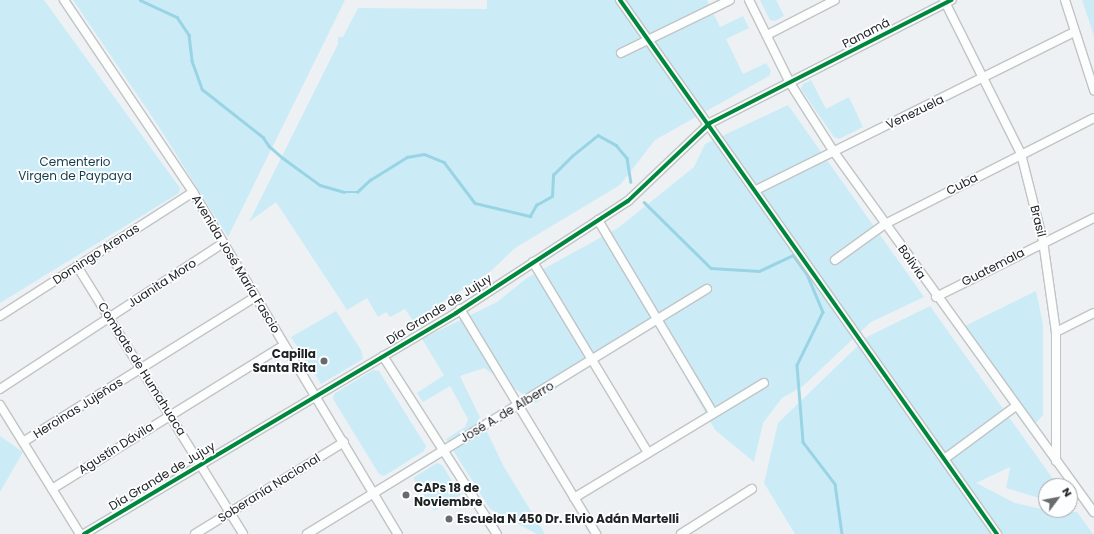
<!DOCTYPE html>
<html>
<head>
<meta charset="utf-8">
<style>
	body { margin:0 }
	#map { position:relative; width:1094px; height:534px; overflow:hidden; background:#edf1f3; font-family:Poppins,sans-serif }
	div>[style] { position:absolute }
	.green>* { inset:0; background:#cbecf6 }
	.stream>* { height:2.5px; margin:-1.25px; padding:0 1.25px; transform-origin:1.25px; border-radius:1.25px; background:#99d4e5 }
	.roads { filter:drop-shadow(1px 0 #c1c4c5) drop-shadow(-1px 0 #c1c4c5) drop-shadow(0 1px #c1c4c5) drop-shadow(0 -1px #c1c4c5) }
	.street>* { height:8px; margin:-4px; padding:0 4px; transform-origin:4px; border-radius:4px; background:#fcfdfd }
	.cycleway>* { height:4px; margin:-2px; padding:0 2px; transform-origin:2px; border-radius:2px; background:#00873e }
	.dots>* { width:11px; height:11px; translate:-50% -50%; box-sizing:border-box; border:2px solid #fdfeff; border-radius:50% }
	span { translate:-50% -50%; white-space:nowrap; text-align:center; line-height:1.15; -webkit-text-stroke:3.5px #fdfeff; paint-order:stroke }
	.street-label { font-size:12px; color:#202324 }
	.park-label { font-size:12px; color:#163d47 }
	.poi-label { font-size:12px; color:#202324; font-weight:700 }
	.right { translate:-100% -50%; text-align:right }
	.left { translate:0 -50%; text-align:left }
	.north { position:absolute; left:1038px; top:478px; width:40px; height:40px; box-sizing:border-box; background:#fdfeff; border:1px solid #a5a6a7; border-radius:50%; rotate:58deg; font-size:11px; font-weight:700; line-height:16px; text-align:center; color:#202324 }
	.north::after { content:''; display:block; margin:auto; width:14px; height:18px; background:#686b6c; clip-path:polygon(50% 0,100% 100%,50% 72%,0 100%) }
</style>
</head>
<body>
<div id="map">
	<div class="green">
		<i style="clip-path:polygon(0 0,44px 0,180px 188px,179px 193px,0 303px)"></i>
		<i style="clip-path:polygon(73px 0,345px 0,228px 237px,159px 127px)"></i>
		<i style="clip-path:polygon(487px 0,707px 0,720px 27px,743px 16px,749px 28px,726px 39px,743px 74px,766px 63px,771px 71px,769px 76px,655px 140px,620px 185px,515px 248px,490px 272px,413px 321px,405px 309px,390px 317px,386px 312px,378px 317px,367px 298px,347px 310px,276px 202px,249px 222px,338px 44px,338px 37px,343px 37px,358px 8px,487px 9px)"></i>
		<i style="clip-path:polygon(760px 0,776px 0,784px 16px,775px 21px,770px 20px)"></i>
		<i style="clip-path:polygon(1082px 0,1094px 0,1094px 36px)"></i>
		<i style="clip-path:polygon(811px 80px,826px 109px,849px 97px,863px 127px,839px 139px,834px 137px,801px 89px,803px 84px)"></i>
		<i style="clip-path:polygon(788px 105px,924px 297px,871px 322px,803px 386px,782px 398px,763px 423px,754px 462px,715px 430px,653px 319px,536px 403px,484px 368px,460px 376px,504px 467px,545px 534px,537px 534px,490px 509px,446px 439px,465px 427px,468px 419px,450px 386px,423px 402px,417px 393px,444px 375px,422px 339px,497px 302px,527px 278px,618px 228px,694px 167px,705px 144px)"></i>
		<i style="clip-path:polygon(1036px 291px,1043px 324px,1043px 415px,1037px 422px,1032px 421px,965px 326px)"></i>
		<i style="clip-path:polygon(930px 306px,1058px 486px,1046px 486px,1046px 500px,1006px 488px,1010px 467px,976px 483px,1015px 503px,1046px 510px,1077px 512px,1093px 534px,795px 534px,764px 483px,778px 423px,867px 337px)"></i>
		<i style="clip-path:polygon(336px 311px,361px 350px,363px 359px,321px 384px,291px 337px)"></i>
		<i style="clip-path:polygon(373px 370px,379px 371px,426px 446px,424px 451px,384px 476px,379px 474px,333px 399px,334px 394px)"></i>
		<i style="clip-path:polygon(0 436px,23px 452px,0 492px)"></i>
		<i style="clip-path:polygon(437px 463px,442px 465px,461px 495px,434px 511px,413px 478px)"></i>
	</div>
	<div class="stream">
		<i style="left:140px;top:0;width:41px;rotate:24.7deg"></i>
		<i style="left:177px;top:17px;width:22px;rotate:56deg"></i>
		<i style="left:189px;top:35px;width:26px;rotate:83deg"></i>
		<i style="left:192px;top:61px;width:30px;rotate:70deg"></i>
		<i style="left:202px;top:89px;width:78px;rotate:38.2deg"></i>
		<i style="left:263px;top:137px;width:11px;rotate:56deg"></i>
		<i style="left:269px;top:146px;width:18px;rotate:41deg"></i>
		<i style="left:283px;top:158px;width:46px;rotate:36.1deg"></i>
		<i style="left:320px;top:185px;width:25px;rotate:16deg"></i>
		<i style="left:344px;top:192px;width:13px"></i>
		<i style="left:357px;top:192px;width:18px;rotate:-43deg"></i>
		<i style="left:370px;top:180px;width:44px;rotate:-31.9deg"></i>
		<i style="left:407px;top:157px;width:17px;rotate:-10deg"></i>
		<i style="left:424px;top:154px;width:22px;rotate:22deg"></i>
		<i style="left:444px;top:162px;width:51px;rotate:52.9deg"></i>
		<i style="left:475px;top:203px;width:57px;rotate:13.3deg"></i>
		<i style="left:530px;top:216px;width:13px;rotate:-61deg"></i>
		<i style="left:536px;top:205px;width:18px;rotate:-29deg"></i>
		<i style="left:552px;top:196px;width:21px;rotate:-87deg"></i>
		<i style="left:553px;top:175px;width:27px;rotate:-45deg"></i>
		<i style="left:572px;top:156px;width:33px;rotate:-39deg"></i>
		<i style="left:598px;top:135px;width:21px;rotate:29deg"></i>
		<i style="left:616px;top:145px;width:17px;rotate:50deg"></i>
		<i style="left:627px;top:158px;width:24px;rotate:81deg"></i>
		<i style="left:644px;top:202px;width:94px;rotate:44.6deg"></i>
		<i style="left:711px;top:268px;width:48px;rotate:3.6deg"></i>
		<i style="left:759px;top:271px;width:38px;rotate:-25deg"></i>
		<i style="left:793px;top:255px;width:24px;rotate:54deg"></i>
		<i style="left:807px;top:274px;width:41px;rotate:67.2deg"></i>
		<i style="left:823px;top:312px;width:59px;rotate:116.1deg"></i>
		<i style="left:797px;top:365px;width:77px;rotate:85.5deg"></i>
		<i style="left:803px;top:442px;width:53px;rotate:52.7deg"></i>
		<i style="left:835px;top:484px;width:50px;rotate:82deg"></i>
	</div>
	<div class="roads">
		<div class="street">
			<i style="left:64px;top:0;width:231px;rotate:56.1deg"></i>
			<i style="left:193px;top:192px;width:399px;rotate:59.1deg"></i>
			<i style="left:620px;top:0;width:654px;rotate:54.78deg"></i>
			<i style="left:749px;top:0;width:93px;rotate:63.7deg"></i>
			<i style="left:790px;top:83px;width:82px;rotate:57.5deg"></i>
			<i style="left:834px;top:152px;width:444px;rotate:54.2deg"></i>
			<i style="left:944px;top:0;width:172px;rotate:63.4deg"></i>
			<i style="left:1021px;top:154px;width:90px;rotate:75.8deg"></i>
			<i style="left:1043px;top:241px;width:92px;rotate:81.9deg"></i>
			<i style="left:1056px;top:332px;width:129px;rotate:90deg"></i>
			<i style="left:1065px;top:0;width:95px;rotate:72.1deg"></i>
			<i style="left:767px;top:35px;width:76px;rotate:-27.2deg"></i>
			<i style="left:621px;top:53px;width:121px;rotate:-25.9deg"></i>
			<i style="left:756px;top:190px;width:355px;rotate:-26.4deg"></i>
			<i style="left:598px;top:220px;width:225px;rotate:59.2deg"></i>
			<i style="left:835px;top:260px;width:62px;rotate:-35.8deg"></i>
			<i style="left:885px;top:224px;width:234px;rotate:-26.9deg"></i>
			<i style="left:533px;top:262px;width:223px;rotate:58.9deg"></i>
			<i style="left:77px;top:266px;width:315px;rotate:58.2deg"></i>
			<i style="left:936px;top:297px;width:177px;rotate:-26.6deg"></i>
			<i style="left:460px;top:309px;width:263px;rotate:58.8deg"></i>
			<i style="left:0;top:316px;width:229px;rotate:-32.7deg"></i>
			<i style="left:1056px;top:332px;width:42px;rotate:-26.6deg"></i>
			<i style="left:383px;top:356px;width:211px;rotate:57.4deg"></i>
			<i style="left:0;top:389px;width:267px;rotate:-33.2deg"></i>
			<i style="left:0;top:405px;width:152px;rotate:58.2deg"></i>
			<i style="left:23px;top:442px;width:274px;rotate:-32deg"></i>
			<i style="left:947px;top:457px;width:86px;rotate:-36.5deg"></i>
			<i style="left:52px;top:489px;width:273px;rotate:-31.8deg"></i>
			<i style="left:574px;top:498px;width:222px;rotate:-31.2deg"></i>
			<i style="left:84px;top:534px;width:433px;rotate:-30.7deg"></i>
			<i style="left:456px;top:313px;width:205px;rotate:-33.1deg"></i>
			<i style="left:628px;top:201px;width:113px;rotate:-43.6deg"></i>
			<i style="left:710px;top:123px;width:271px;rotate:-27deg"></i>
			<i style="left:195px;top:534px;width:175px;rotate:-31.7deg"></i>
			<i style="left:307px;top:534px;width:469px;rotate:-31.5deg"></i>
			<i style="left:681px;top:534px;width:84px;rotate:-32.4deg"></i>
		</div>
	</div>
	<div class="cycleway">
		<i style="left:620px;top:0;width:654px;rotate:54.78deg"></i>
		<i style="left:84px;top:534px;width:433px;rotate:-30.7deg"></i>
		<i style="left:456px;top:313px;width:205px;rotate:-33.1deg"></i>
		<i style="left:628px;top:201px;width:113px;rotate:-43.6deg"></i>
		<i style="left:710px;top:123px;width:271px;rotate:-27deg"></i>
	</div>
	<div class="dots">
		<i style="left:324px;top:361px;background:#686b6c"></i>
		<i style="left:406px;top:495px;background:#686b6c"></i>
		<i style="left:449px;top:519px;background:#686b6c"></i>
	</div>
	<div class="street-label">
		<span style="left:866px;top:33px;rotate:-27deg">Panamá</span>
		<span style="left:915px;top:112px;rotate:-26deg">Venezuela</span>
		<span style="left:962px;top:184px;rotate:-27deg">Cuba</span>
		<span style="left:1038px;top:221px;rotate:76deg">Brasil</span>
		<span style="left:96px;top:254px;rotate:-33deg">Domingo Arenas</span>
		<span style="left:912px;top:262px;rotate:55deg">Bolivia</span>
		<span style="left:236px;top:264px;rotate:59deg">Avenida José María Fascio</span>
		<span style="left:993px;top:267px;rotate:-27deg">Guatemala</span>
		<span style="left:162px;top:283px;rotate:-33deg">Juanita Moro</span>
		<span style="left:439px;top:309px;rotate:-32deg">Día Grande de Jujuy</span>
		<span style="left:142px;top:369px;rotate:58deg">Combate de Humahuaca</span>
		<span style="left:78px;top:408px;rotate:-32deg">Heroinas Jujeñas</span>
		<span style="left:507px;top:412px;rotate:-31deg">José A. de Alberro</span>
		<span style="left:116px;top:448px;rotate:-32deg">Agustín Dávila</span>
		<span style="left:162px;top:476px;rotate:-31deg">Día Grande de Jujuy</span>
		<span style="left:269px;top:488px;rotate:-32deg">Soberanía Nacional</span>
	</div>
	<div class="park-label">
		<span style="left:75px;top:169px">Cementerio<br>Virgen de Paypaya</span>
	</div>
	<div class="poi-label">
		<span class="right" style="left:316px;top:361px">Capilla<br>Santa Rita</span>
		<span class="left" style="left:414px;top:495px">CAPs 18 de<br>Noviembre</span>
		<span class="left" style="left:457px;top:519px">Escuela N 450 Dr. Elvio Adán Martelli</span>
	</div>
	<div class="north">N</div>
</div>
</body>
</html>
